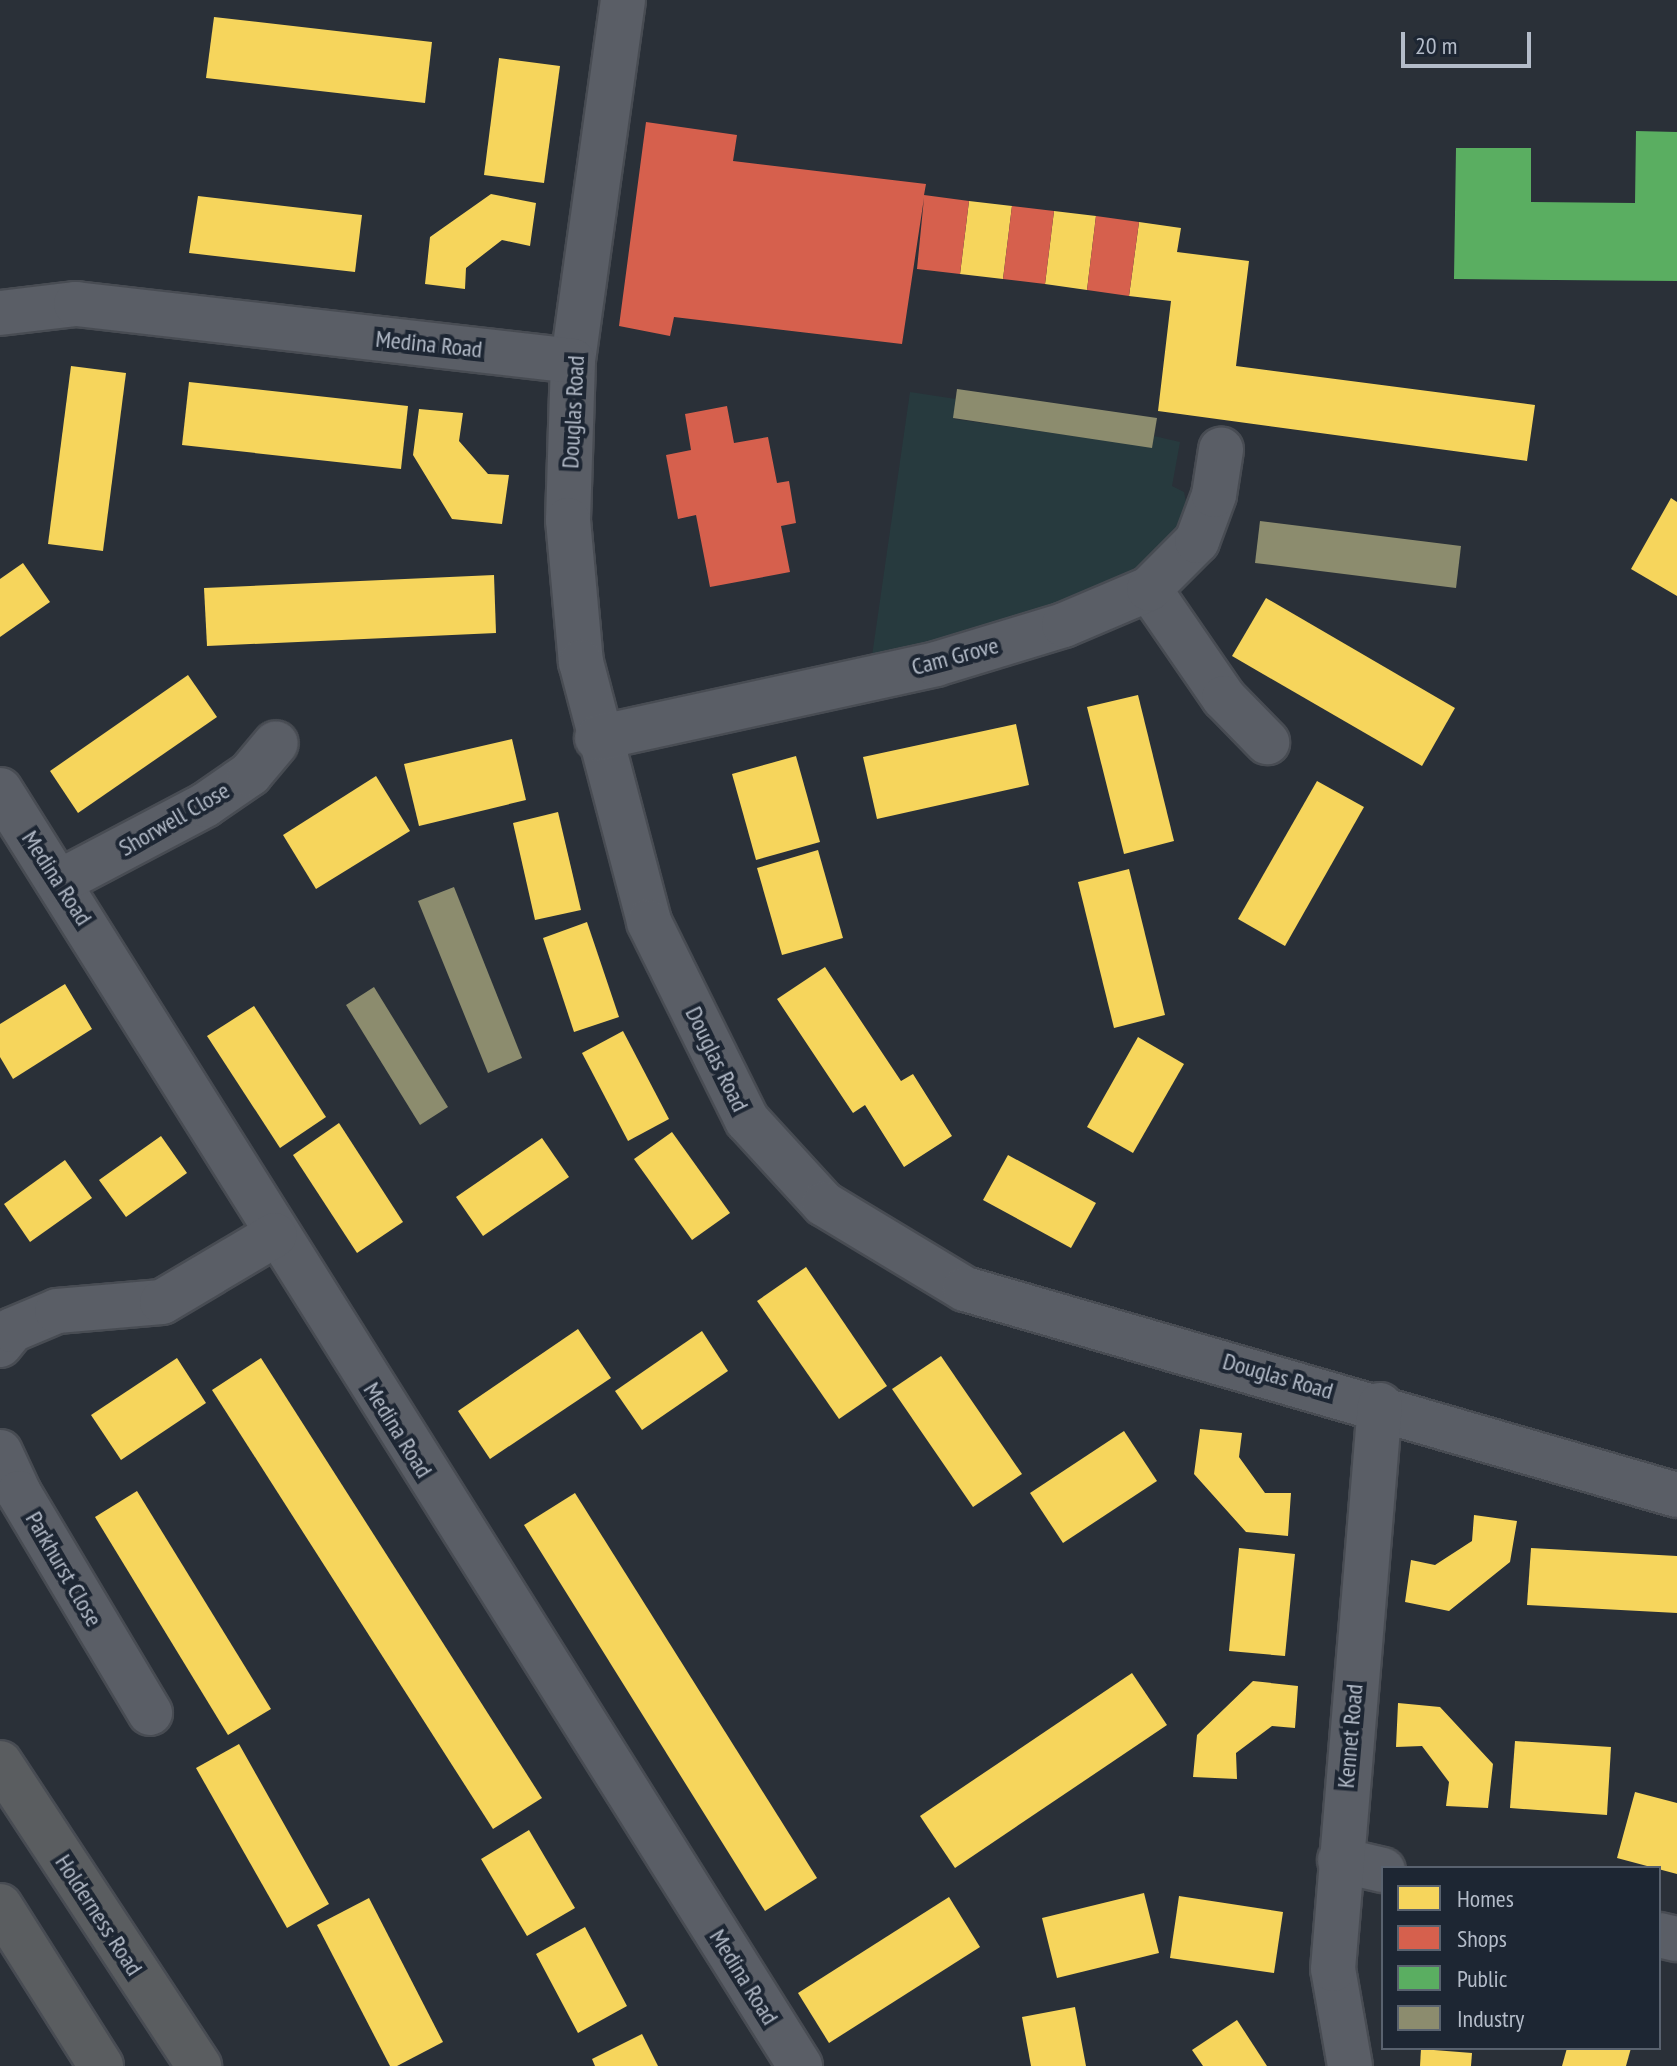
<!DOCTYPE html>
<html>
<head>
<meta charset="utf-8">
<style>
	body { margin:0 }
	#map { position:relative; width:1677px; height:2066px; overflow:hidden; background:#2a3038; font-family:"PT Sans Narrow",sans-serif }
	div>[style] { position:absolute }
	.green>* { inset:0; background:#273a3e }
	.homes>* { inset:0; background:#f6d55c }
	.shops>* { inset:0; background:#d6604d }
	.public>* { inset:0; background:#5aae61 }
	.industry>* { inset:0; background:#8c8c6e }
	.roads { filter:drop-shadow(2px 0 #484c53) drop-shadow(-2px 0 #484c53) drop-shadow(0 2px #484c53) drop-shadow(0 -2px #484c53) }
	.minor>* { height:44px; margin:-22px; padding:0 22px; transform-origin:22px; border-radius:22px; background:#5a5e66 }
	.highway>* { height:44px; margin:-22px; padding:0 22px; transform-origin:22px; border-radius:22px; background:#5a5d60 }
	span { translate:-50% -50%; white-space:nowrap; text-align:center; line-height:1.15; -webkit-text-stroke:8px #1d2633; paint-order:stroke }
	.street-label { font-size:24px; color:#b4bcc9 }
	.legend { position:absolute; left:1381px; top:1866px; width:280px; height:184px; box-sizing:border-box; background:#1d2633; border:2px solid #59626f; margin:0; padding:10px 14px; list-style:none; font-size:24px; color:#b4bcc9 }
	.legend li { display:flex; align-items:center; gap:16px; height:40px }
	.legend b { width:40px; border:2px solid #59626f }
	.scale { position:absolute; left:1401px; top:32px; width:130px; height:36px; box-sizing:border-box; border:4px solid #b4bcc9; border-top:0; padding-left:10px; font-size:24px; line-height:28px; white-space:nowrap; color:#b4bcc9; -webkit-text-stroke:6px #1d2633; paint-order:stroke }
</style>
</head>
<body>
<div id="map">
	<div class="green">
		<i style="clip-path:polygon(910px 392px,956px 399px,954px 419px,1152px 447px,1154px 436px,1180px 442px,1172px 486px,1184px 492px,1190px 520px,1131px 584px,871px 663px)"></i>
	</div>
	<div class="homes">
		<i style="clip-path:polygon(214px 17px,432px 42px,425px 103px,206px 78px)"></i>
		<i style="clip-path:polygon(499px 58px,560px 66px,544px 183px,484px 175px)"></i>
		<i style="clip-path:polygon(491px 194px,536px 203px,530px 246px,502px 240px,466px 268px,465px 289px,425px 284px,430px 237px)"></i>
		<i style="clip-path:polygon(198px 196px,362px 215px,355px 272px,189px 253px)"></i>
		<i style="clip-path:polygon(969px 201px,1012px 206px,1003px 279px,960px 274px)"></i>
		<i style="clip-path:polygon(1054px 211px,1096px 216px,1087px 290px,1045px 284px)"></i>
		<i style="clip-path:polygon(1139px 222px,1181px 228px,1177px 252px,1249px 261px,1236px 366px,1535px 405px,1527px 461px,1158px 411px,1171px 301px,1129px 296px)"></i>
		<i style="clip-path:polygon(71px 366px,126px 373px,103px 551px,48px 544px)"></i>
		<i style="clip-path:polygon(189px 382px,408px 406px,401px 469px,182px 445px)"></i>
		<i style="clip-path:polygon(419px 409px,463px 413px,459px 441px,488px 474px,509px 475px,502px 524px,452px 519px,413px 455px)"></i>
		<i style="clip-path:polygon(1671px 498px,1677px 502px,1677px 596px,1631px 569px)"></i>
		<i style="clip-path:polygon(23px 563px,50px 602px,0 637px,0 579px)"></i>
		<i style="clip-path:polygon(494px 575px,496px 633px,207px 646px,204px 588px)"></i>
		<i style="clip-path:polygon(1266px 598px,1455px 708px,1422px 766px,1232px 656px)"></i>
		<i style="clip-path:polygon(188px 675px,217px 717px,78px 813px,50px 771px)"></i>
		<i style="clip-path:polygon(1138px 695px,1174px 841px,1124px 854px,1087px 707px)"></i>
		<i style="clip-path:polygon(1016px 724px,1029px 785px,877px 819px,863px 757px)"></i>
		<i style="clip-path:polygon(512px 739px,526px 800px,419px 826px,404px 764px)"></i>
		<i style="clip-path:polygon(796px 756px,820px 842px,756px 860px,732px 774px)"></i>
		<i style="clip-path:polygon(376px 776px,410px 831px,316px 889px,283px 835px)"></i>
		<i style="clip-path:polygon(1317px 781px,1364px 807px,1285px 946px,1238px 919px)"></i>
		<i style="clip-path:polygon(558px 812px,581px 910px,535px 920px,513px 823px)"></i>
		<i style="clip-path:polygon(818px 850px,843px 938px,782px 955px,757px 868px)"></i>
		<i style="clip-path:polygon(1129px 869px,1165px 1015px,1114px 1028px,1078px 882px)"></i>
		<i style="clip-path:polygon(587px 922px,619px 1017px,574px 1032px,543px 938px)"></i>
		<i style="clip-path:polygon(825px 967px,901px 1081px,913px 1074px,952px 1136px,904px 1167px,865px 1105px,853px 1113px,777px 999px)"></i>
		<i style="clip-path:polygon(65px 984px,92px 1029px,13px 1079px,0 1057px,0 1024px)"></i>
		<i style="clip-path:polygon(254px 1006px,326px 1117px,280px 1148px,207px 1036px)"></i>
		<i style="clip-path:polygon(623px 1031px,669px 1119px,628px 1141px,582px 1053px)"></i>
		<i style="clip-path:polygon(1138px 1037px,1184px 1064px,1133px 1153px,1087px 1127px)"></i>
		<i style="clip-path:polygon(339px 1123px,403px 1222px,357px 1253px,293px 1155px)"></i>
		<i style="clip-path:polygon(672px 1132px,730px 1213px,692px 1240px,634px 1159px)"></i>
		<i style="clip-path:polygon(161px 1136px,187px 1173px,126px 1217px,99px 1180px)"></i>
		<i style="clip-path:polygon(542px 1138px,569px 1177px,483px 1236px,456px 1197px)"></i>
		<i style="clip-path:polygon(1008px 1155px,1096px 1203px,1071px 1248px,983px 1200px)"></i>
		<i style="clip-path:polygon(65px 1160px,92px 1198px,30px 1242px,4px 1204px)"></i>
		<i style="clip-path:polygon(806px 1267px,887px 1386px,839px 1419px,757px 1301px)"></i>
		<i style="clip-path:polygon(578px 1329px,611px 1378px,490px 1459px,458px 1411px)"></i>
		<i style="clip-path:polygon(702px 1331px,728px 1371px,642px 1430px,615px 1391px)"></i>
		<i style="clip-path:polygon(941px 1356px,1022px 1474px,973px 1507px,892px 1389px)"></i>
		<i style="clip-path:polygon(177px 1358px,206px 1403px,121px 1460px,91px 1415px)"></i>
		<i style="clip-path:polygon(261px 1358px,542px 1798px,493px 1829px,212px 1390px)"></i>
		<i style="clip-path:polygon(1200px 1429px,1242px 1433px,1239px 1457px,1265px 1493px,1291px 1493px,1288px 1536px,1246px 1532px,1194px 1474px)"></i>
		<i style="clip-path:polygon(1124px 1431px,1157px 1481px,1063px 1543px,1030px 1493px)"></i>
		<i style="clip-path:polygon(137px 1491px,271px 1709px,228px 1735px,95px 1517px)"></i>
		<i style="clip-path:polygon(575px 1493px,817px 1878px,765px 1911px,524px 1525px)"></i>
		<i style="clip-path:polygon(1474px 1515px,1517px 1521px,1510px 1562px,1449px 1611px,1405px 1602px,1411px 1560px,1435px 1565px,1472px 1541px)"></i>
		<i style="clip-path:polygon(1239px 1548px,1295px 1554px,1285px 1656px,1229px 1651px)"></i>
		<i style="clip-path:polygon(1531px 1548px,1677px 1556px,1677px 1613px,1527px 1605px)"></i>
		<i style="clip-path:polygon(1132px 1673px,1167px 1725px,955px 1868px,920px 1816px)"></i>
		<i style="clip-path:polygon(1253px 1681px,1298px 1686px,1295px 1728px,1272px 1726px,1236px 1753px,1237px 1779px,1193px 1777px,1197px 1735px)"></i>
		<i style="clip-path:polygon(1398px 1703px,1440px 1707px,1493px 1764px,1488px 1808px,1446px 1806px,1449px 1782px,1422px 1746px,1396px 1747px)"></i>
		<i style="clip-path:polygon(1515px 1741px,1611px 1747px,1607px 1815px,1510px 1808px)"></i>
		<i style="clip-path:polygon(239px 1744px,329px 1904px,287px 1928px,196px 1768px)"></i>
		<i style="clip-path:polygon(1635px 1792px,1677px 1803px,1677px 1874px,1617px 1858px)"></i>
		<i style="clip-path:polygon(529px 1830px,575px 1908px,527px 1936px,481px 1859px)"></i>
		<i style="clip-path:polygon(1144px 1893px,1159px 1953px,1057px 1978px,1042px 1918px)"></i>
		<i style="clip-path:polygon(1179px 1896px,1283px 1912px,1274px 1973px,1170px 1958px)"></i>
		<i style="clip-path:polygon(949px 1897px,980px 1947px,829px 2043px,798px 1993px)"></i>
		<i style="clip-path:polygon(369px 1898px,443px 2042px,397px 2066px,390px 2066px,317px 1925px)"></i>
		<i style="clip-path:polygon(585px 1927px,627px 2006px,578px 2033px,536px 1954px)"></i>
		<i style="clip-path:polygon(1075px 2007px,1086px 2066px,1031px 2066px,1022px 2017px)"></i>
		<i style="clip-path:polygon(1237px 2020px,1267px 2066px,1203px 2066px,1192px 2050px)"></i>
		<i style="clip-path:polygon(642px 2034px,658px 2066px,595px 2066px,592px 2059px)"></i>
		<i style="clip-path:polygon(1567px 2048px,1631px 2048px,1626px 2066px,1562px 2066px)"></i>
		<i style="clip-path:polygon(1421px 2049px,1472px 2053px,1471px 2066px,1420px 2066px)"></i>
	</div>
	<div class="shops">
		<i style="clip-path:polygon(646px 122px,737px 135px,733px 161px,926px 184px,924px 195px,969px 201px,960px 274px,917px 269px,924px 198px,902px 344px,674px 317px,670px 336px,619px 326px)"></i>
		<i style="clip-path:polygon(1012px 206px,1054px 211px,1045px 284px,1003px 279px)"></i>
		<i style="clip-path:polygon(1096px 216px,1139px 222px,1129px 296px,1087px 290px)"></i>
		<i style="clip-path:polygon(727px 406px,734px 443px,768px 437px,777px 483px,789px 481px,796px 523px,781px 526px,790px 572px,710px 587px,696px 515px,678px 519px,666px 455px,691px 450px,685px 414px)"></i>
	</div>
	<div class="public">
		<i style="clip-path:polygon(1636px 131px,1677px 132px,1677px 281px,1454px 279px,1456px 148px,1531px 148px,1531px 202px,1635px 203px)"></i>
	</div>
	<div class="industry">
		<i style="clip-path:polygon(957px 389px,1157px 418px,1152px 448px,953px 418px)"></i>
		<i style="clip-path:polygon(1260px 521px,1461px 546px,1456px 588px,1255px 563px)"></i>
		<i style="clip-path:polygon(454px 887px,522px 1058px,488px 1073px,418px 901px)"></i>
		<i style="clip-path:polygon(374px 987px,448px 1107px,420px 1125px,346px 1005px)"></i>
	</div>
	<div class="roads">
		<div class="minor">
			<i style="left:623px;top:0;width:364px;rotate:97.9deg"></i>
			<i style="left:573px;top:361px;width:159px;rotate:91.8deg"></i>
			<i style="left:568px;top:520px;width:143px;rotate:84.8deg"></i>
			<i style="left:581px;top:662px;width:269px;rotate:75.3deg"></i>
			<i style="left:649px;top:922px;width:221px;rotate:63.7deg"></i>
			<i style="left:747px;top:1120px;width:114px;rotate:47.5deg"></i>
			<i style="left:824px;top:1204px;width:165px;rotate:31.1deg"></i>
			<i style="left:965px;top:1289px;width:741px;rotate:16.14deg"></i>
			<i style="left:0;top:313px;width:77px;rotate:-6.8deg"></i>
			<i style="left:76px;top:304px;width:500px;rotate:6.54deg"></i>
			<i style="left:1149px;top:589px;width:132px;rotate:55.5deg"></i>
			<i style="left:1224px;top:698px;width:62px;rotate:45.7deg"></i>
			<i style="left:597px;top:738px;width:347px;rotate:-12.3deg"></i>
			<i style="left:936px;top:664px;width:134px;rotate:-16.9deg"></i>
			<i style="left:1064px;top:625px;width:92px;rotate:-23deg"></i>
			<i style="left:1149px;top:589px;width:68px;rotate:-45deg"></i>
			<i style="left:1197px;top:541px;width:49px;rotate:-69.7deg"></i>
			<i style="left:1214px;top:495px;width:46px;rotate:-81.2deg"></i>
			<i style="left:0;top:790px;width:1506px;rotate:57.91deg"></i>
			<i style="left:61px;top:881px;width:163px;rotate:-27.8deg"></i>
			<i style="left:205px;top:805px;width:55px;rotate:-34.6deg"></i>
			<i style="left:250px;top:774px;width:40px;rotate:-50deg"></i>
			<i style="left:0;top:1345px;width:19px;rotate:-51deg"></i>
			<i style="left:12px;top:1330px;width:49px;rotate:-22.9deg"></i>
			<i style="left:57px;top:1311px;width:105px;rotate:-4.9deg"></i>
			<i style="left:162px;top:1302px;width:131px;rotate:-30.7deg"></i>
			<i style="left:0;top:1452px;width:45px;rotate:65.1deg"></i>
			<i style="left:19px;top:1493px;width:256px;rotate:59.2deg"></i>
			<i style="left:1340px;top:1860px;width:44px;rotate:13.1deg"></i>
			<i style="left:1659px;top:1935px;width:18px;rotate:13deg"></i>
			<i style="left:1350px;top:2066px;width:98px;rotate:-99.9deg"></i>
			<i style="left:1333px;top:1969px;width:566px;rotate:-85.24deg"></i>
		</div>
		<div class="highway">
			<i style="left:0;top:1763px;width:363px;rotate:56.7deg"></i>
			<i style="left:0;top:1906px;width:189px;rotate:57.7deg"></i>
		</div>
	</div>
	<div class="street-label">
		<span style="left:429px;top:344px;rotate:6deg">Medina Road</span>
		<span style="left:573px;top:412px;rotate:-87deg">Douglas Road</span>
		<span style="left:955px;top:656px;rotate:-15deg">Cam Grove</span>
		<span style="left:174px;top:819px;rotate:-30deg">Shorwell Close</span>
		<span style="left:57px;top:878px;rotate:57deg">Medina Road</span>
		<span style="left:717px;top:1059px;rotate:64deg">Douglas Road</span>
		<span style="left:1278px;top:1376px;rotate:16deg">Douglas Road</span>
		<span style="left:398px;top:1430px;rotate:58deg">Medina Road</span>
		<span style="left:64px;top:1569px;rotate:60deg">Parkhurst Close</span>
		<span style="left:1350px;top:1736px;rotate:-85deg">Kennet Road</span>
		<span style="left:99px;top:1915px;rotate:57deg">Holderness Road</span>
		<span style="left:744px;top:1977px;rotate:58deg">Medina Road</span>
	</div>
	<ul class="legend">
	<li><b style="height:22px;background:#f6d55c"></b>Homes</li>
	<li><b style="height:22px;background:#d6604d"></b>Shops</li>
	<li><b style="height:22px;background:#5aae61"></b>Public</li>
	<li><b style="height:22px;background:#8c8c6e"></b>Industry</li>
	</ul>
	<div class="scale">20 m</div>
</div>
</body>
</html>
